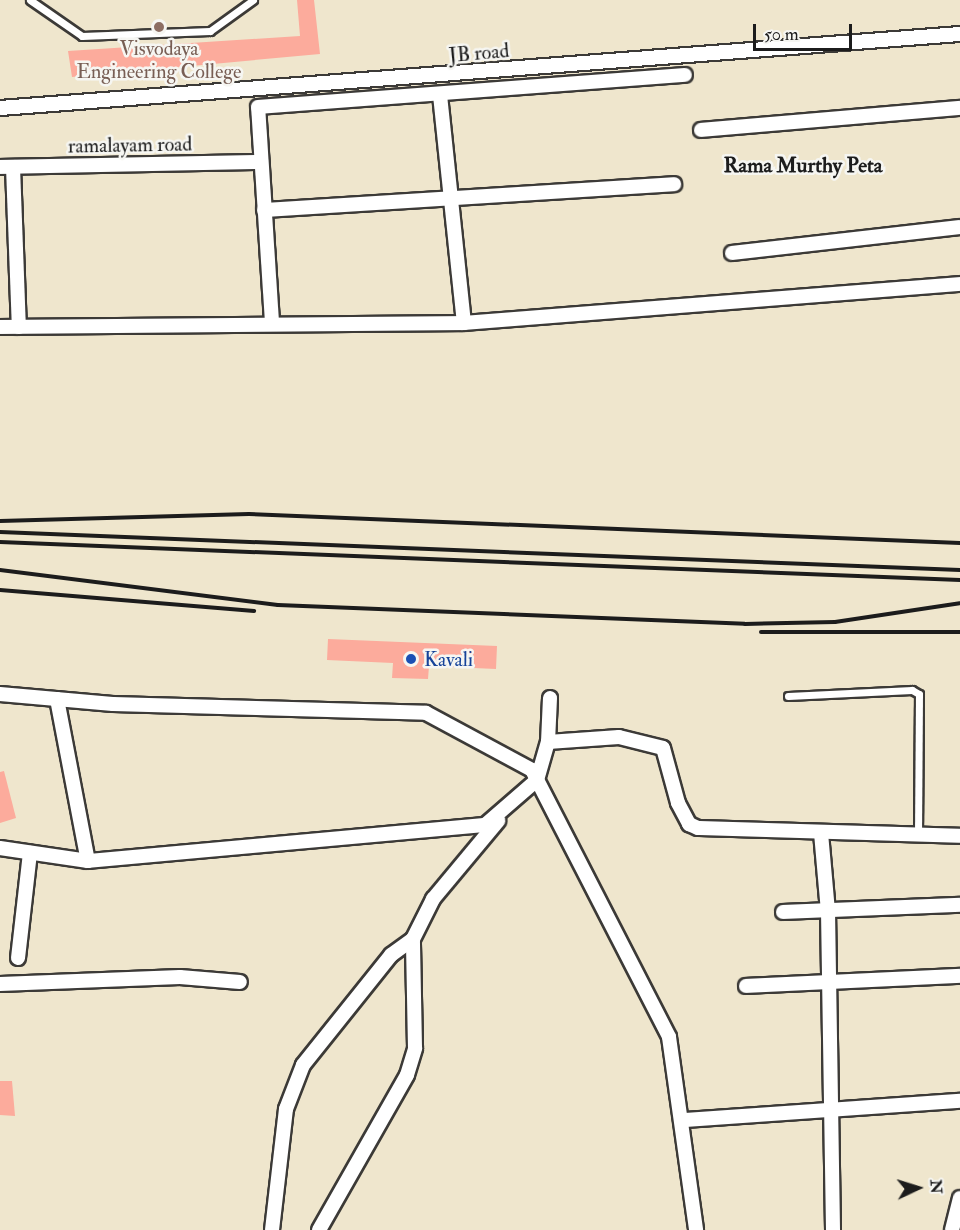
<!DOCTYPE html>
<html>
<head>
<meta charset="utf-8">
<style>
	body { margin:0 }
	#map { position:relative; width:960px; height:1230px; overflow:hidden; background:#efe6cd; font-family:"IM FELL Double Pica",serif }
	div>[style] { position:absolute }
	.building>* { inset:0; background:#fcab9c }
	.roads { filter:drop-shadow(2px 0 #3c3a37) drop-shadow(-2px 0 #3c3a37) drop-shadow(0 2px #3c3a37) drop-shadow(0 -2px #3c3a37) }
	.lane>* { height:7px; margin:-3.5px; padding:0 3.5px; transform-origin:3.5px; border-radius:3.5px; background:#fff }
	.street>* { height:14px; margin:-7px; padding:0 7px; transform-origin:7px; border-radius:7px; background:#fff }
	.rail>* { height:4px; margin:-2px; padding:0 2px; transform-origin:2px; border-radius:2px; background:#1c1c1c }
	.dots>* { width:16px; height:16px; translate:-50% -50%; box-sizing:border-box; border:3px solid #f6f6f2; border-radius:50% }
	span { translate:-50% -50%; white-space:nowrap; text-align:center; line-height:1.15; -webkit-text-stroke:5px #f6f6f2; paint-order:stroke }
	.education-label { font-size:20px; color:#785e54 }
	.street-label { font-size:20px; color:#1c1c1c }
	.transit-label { font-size:20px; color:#164399 }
	.left { translate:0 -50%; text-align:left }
	.neighbourhood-label { font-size:21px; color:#1c1c1c; font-weight:700 }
	.north { position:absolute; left:888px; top:1158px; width:60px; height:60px; -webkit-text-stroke:4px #f6f6f2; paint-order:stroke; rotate:86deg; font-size:16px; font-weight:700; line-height:24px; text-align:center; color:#1c1c1c }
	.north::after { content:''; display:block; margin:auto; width:21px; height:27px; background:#1c1c1c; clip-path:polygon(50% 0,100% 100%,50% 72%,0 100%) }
	.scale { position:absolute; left:753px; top:24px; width:99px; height:27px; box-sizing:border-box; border:3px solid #1c1c1c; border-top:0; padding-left:8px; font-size:18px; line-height:21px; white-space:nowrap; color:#1c1c1c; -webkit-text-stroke:4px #f6f6f2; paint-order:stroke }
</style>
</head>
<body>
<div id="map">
	<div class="building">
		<i style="clip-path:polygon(297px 0,314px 0,320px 54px,72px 77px,68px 51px,300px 36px)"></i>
		<i style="clip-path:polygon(328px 639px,497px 646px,496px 669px,429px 666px,428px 679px,392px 678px,393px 663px,327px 660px)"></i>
		<i style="clip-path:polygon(4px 771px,16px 818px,0 823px,0 772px)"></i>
		<i style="clip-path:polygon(0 1081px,12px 1081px,15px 1116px,0 1115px)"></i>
	</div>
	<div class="roads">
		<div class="lane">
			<i style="left:30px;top:0;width:63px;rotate:34.7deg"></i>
			<i style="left:82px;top:36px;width:128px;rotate:-2.2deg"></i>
			<i style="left:210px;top:31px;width:53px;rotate:-35.8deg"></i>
			<i style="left:788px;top:696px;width:124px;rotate:-2.8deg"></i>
			<i style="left:912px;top:690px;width:8px;rotate:30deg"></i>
			<i style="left:919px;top:694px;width:141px;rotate:90.4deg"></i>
		</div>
		<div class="street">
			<i style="left:440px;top:95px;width:229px;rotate:84deg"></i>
			<i style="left:0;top:108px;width:963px;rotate:-4.41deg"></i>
			<i style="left:701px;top:130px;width:260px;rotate:-4.9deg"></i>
			<i style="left:0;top:167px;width:261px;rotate:-1.1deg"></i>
			<i style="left:13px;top:167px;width:160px;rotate:87.9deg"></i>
			<i style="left:264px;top:210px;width:411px;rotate:-3.6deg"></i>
			<i style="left:732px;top:253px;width:229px;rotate:-6.5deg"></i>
			<i style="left:272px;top:322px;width:215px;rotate:-93.7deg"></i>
			<i style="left:258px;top:107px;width:428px;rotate:-4.3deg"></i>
			<i style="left:0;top:327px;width:464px;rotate:-0.5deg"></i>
			<i style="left:464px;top:323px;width:498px;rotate:-4.5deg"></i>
			<i style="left:0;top:694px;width:113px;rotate:5.1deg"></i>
			<i style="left:113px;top:704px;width:313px;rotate:1.6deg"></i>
			<i style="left:426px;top:713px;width:120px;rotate:28.3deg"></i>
			<i style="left:532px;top:770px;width:300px;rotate:62.8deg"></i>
			<i style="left:669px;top:1037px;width:195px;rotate:82deg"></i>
			<i style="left:57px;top:699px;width:165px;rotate:79.2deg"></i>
			<i style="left:548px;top:742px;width:71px;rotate:-4deg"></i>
			<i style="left:619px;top:737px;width:45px;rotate:14deg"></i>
			<i style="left:663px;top:748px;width:57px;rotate:74.7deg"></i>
			<i style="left:678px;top:803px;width:24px;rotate:62deg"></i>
			<i style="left:689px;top:824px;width:10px;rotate:24deg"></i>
			<i style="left:698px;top:828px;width:262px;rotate:1.7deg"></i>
			<i style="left:821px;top:833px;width:78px;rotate:84.9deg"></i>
			<i style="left:828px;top:911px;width:319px;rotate:89.1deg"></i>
			<i style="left:0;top:848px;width:89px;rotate:8.4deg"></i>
			<i style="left:88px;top:861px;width:399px;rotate:-5.2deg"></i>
			<i style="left:485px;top:825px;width:69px;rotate:-40.9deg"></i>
			<i style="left:537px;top:780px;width:40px;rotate:-74deg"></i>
			<i style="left:548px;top:742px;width:44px;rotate:-87.4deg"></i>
			<i style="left:783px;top:912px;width:177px;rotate:-2.3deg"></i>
			<i style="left:18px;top:958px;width:106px;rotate:-83.5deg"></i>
			<i style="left:0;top:984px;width:180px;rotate:-2.2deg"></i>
			<i style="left:180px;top:977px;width:60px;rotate:4.8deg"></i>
			<i style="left:746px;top:986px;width:214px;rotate:-2.7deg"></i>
			<i style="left:685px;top:1120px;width:276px;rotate:-4deg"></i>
			<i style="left:272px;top:1230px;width:122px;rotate:-83.4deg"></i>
			<i style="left:286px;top:1109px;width:47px;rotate:-68.9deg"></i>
			<i style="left:303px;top:1065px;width:141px;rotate:-51.3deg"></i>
			<i style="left:391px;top:955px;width:27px;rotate:-36deg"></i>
			<i style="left:413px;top:939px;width:45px;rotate:-63.4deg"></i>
			<i style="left:433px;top:899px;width:102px;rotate:-50.2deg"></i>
			<i style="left:319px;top:1230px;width:178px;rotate:-60.4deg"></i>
			<i style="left:407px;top:1075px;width:28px;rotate:-73deg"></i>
			<i style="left:415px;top:1048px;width:109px;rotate:-91.1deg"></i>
			<i style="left:952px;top:1230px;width:33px;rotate:-76deg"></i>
		</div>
	</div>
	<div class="rail">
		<i style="left:0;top:521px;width:249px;rotate:-1.6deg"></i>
		<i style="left:249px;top:514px;width:712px;rotate:2.34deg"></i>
		<i style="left:0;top:532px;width:961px;rotate:2.27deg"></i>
		<i style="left:0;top:542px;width:961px;rotate:2.27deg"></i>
		<i style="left:0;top:570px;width:280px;rotate:7.2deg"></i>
		<i style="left:278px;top:605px;width:467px;rotate:2.3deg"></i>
		<i style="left:745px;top:624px;width:90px;rotate:-1.3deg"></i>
		<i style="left:835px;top:622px;width:126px;rotate:-8.6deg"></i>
		<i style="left:0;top:590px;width:255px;rotate:4.7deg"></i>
		<i style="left:761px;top:632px;width:199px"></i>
	</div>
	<div class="dots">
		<i style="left:159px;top:27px;background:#8d6e63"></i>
		<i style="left:411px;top:659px;background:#1a4fb4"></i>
	</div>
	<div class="education-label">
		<span style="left:159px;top:60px">Visvodaya<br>Engineering College</span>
	</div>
	<div class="street-label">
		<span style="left:479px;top:53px;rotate:-5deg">JB road</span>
		<span style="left:130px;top:145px;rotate:-1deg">ramalayam road</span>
	</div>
	<div class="transit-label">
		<span class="left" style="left:424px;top:659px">Kavali</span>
	</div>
	<div class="neighbourhood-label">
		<span style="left:803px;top:166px">Rama Murthy Peta</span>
	</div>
	<div class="north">N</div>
	<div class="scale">50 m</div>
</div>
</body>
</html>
